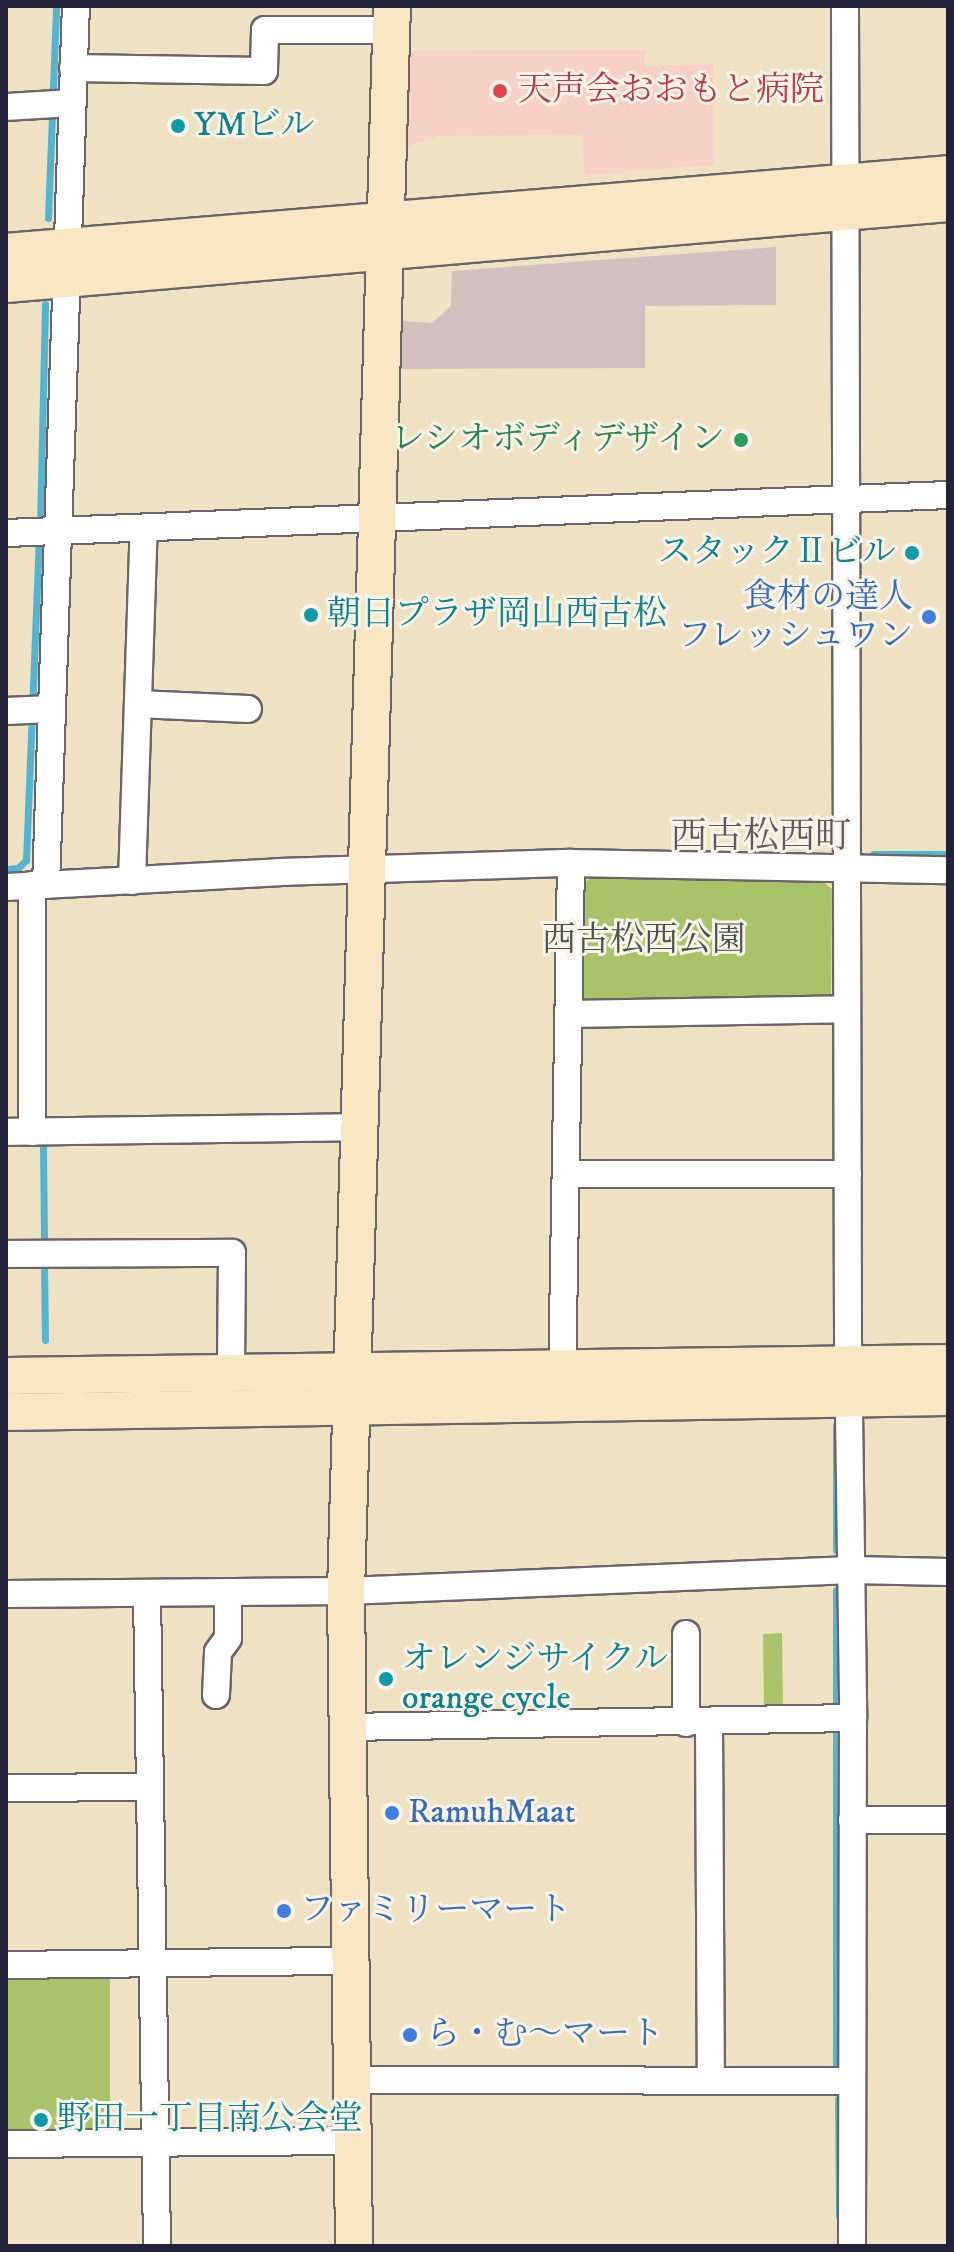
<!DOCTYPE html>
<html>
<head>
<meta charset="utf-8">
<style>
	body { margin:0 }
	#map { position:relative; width:954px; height:2252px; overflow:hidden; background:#eee2c3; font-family:"IM FELL DW Pica","Noto Serif JP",serif }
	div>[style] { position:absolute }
	.built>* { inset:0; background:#f7d1c6 }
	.industrial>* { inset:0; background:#d2bfbf }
	.green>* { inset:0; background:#a9c369 }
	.stream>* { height:7px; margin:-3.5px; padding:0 3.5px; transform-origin:3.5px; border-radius:3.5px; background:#54b5d3 }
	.roads { filter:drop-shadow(2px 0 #69656b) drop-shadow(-2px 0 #69656b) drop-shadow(0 2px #69656b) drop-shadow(0 -2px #69656b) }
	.street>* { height:26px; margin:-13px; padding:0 13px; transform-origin:13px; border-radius:13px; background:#fff }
	.secondary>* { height:36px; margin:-18px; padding:0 18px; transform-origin:18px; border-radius:18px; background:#f9e7c3 }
	.dots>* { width:22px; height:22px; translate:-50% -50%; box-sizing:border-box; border:4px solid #f7f3e8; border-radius:50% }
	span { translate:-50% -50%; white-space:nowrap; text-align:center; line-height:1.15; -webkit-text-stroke:6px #f7f3e8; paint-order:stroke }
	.health-label { font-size:34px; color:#be3a42 }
	.left { translate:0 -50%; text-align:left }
	.culture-label { font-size:34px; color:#0d838f }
	.right { translate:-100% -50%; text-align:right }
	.leisure-label { font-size:34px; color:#27864d }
	.shop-label { font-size:34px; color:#366cbe }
	.park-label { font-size:34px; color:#4a5249 }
	.neighbourhood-label { font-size:36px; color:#685559 }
	.frame { position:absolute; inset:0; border:8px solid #22223b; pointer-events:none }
</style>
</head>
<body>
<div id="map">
	<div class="built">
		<i style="clip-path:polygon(645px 50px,645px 66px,714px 64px,714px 165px,585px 175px,582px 135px,438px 136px,405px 147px,411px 51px)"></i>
	</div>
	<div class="industrial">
		<i style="clip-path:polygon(776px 247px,776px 305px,645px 306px,645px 368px,398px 369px,401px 321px,432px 323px,451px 306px,452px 271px)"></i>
	</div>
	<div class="green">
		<i style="clip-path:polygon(590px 878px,821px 880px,832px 889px,831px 997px,585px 1007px,578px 1000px,581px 886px)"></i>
		<i style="clip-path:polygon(782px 1633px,783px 1711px,764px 1711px,763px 1634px)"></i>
		<i style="clip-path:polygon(110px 1977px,110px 2133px,6px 2133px,6px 1978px)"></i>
	</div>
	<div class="stream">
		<i style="left:48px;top:218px;width:212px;rotate:-87.8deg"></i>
		<i style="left:40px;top:526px;width:222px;rotate:-88.7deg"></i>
		<i style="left:873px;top:854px;width:75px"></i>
		<i style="left:6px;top:869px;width:12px;rotate:-5deg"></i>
		<i style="left:18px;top:868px;width:11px;rotate:-45deg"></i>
		<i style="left:26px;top:860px;width:322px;rotate:-87.7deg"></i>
		<i style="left:43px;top:1144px;width:103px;rotate:89.4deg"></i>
		<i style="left:44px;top:1262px;width:78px;rotate:89.3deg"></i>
		<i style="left:836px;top:1425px;width:125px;rotate:90deg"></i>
		<i style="left:836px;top:1590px;width:113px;rotate:90deg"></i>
		<i style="left:836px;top:1731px;width:333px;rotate:90deg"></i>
		<i style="left:838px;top:2099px;width:117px;rotate:89.5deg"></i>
	</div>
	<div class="roads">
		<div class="street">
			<i style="left:845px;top:6px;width:1334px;rotate:89.87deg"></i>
			<i style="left:848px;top:1340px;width:378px;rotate:89.2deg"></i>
			<i style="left:853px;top:1718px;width:528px;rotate:90.11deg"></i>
			<i style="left:73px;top:68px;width:191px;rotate:0.9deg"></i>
			<i style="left:264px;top:71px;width:41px;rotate:-88.6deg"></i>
			<i style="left:265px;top:30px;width:126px"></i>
			<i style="left:6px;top:107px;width:66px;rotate:-3.5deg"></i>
			<i style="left:6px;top:533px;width:943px;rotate:-2.31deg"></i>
			<i style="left:138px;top:704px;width:110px;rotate:2.6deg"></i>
			<i style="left:6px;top:711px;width:44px;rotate:-2.6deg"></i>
			<i style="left:132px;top:881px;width:353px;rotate:-88.1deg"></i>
			<i style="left:46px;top:885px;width:880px;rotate:-88.05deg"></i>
			<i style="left:6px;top:887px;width:273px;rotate:-3.1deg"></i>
			<i style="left:279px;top:872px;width:292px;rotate:-1.8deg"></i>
			<i style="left:571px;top:863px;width:377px;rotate:1.1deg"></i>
			<i style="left:568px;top:1014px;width:279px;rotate:-1deg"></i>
			<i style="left:6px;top:1132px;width:353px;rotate:-0.8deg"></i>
			<i style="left:32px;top:1132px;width:247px;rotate:-90deg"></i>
			<i style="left:566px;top:1174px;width:282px"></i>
			<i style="left:6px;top:1254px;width:226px;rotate:-0.3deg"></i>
			<i style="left:232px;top:1253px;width:119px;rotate:90.5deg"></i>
			<i style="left:562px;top:1383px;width:520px;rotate:-89.01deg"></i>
			<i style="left:147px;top:1593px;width:653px;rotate:89.12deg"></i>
			<i style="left:6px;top:1594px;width:340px;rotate:-0.5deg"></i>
			<i style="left:346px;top:1591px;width:506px;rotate:-2.38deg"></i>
			<i style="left:852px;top:1570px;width:96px;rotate:1.2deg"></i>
			<i style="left:216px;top:1695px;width:43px;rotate:-87.3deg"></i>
			<i style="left:218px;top:1652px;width:17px;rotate:-54deg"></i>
			<i style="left:228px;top:1638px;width:46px;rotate:-90deg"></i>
			<i style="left:709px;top:1722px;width:358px;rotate:89.7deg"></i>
			<i style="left:686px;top:1723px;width:89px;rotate:-90deg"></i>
			<i style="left:347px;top:1727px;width:506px;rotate:-1.02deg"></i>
			<i style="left:6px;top:1788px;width:143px;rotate:-0.4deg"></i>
			<i style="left:852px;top:1820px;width:96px"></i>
			<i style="left:6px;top:1965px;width:345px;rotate:-0.7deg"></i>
			<i style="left:352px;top:2080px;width:499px;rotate:0.1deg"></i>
			<i style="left:6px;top:2144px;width:347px;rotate:-0.5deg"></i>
		</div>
		<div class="secondary">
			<i style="left:6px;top:252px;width:945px;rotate:-4.73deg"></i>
			<i style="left:6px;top:284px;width:945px;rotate:-4.91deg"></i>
			<i style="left:6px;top:1376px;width:942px;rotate:-0.79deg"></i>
			<i style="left:6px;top:1412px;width:942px;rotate:-0.91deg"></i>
			<i style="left:354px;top:2246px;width:655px;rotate:-90.7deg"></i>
			<i style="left:346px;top:1591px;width:1586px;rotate:-88.34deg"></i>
		</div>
	</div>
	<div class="dots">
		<i style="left:500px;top:91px;background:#e0444e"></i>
		<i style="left:178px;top:126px;background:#0f9aa8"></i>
		<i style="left:741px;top:440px;background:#2e9e5b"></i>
		<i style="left:912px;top:553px;background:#0f9aa8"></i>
		<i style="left:311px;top:615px;background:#0f9aa8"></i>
		<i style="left:929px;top:617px;background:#3f7fe0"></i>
		<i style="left:386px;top:1679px;background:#0f9aa8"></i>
		<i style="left:392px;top:1813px;background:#3f7fe0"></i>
		<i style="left:284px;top:1911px;background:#3f7fe0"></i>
		<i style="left:410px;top:2035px;background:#3f7fe0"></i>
		<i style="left:41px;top:2120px;background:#0f9aa8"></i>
	</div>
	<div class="health-label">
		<span class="left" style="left:518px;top:91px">天声会おおもと病院</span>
	</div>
	<div class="culture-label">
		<span class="left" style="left:194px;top:126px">YMビル</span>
		<span class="right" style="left:896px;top:553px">スタックⅡビル</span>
		<span class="left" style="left:327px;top:615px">朝日プラザ岡山西古松</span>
		<span class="left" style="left:402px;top:1679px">オレンジサイクル<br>orange cycle</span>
		<span class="left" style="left:57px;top:2120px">野田一丁目南公会堂</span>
	</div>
	<div class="leisure-label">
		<span class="right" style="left:725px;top:440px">レシオボディデザイン</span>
	</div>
	<div class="shop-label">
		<span class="right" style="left:913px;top:617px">食材の達人<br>フレッシュワン</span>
		<span class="left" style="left:408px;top:1813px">RamuhMaat</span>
		<span class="left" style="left:300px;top:1911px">ファミリーマート</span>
		<span class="left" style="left:426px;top:2035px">ら・む～マート</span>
	</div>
	<div class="park-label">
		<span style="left:644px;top:941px">西古松西公園</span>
	</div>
	<div class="neighbourhood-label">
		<span style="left:761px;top:837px">西古松西町</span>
	</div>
	<div class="frame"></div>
</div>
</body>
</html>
